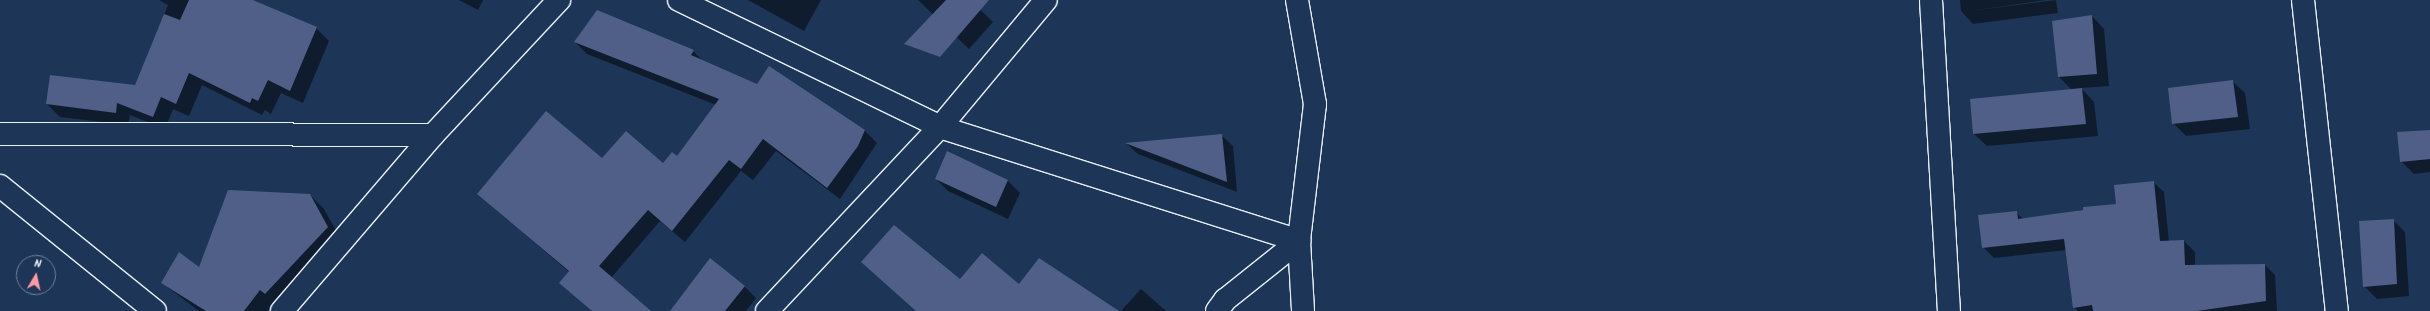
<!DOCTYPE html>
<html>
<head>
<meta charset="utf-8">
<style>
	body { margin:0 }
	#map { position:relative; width:2430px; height:311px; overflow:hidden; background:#1d3557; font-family:Kalam,sans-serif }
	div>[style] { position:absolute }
	.shadow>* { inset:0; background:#0007 }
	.building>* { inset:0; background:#505f87 }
	.roads { filter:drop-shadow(1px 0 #e8f1f8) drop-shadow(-1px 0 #e8f1f8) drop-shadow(0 1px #e8f1f8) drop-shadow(0 -1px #e8f1f8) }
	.minor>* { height:22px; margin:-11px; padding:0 11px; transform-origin:11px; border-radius:11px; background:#1d3557 }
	span { translate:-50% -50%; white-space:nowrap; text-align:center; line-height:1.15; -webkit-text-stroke:3.5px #1d3557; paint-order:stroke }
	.north { position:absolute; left:16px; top:255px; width:40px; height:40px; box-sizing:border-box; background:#1d3557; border:1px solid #6e8097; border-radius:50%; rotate:9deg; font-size:11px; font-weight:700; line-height:16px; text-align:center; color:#e8f1f8 }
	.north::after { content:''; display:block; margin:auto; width:14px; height:18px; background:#ff9aa2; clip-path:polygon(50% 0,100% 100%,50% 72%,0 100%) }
</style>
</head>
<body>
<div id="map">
	<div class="shadow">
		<i style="clip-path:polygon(159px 0,249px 0,316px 28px,329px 41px,303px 103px,281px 93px,271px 114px,265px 110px,262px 115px,202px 85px,189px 116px,173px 109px,165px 129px,130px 115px,128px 125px,60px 117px,47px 104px,135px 86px,168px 5px)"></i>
		<i style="clip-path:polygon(459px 0,483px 0,478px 10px)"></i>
		<i style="clip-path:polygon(748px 0,821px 0,804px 31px)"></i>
		<i style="clip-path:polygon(918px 0,970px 0,993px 22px,969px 49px)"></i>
		<i style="clip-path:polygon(1960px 0,2046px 0,1970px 11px,2056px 0,2058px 13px,1973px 24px,1961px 11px)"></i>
		<i style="clip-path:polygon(2092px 16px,2104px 29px,2109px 86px,2081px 88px,2094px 102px,2098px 136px,1987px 146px,1974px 134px,2072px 90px,2059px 77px)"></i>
		<i style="clip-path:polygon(575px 42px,693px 51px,703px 61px,865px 131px,877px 143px,840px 199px,776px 151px,753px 180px,741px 171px,685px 242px,660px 221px,611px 278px,649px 311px,592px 311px,560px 282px,569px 272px,478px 194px,602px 160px,664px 164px,677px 157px,716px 105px,587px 54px)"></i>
		<i style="clip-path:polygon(2232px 81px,2245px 93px,2250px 129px,2186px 136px,2173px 123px)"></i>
		<i style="clip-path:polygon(2430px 131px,2430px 172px,2414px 174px,2401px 161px)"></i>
		<i style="clip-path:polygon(1221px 135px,1233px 146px,1237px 192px,1138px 154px,1127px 144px)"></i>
		<i style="clip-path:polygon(936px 179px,1008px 181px,1020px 193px,1008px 219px,948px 191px)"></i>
		<i style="clip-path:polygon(2153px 182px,2164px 192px,2169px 242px,2184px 241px,2195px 252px,2195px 266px,2265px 265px,2275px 275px,2277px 311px,2078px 311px,2074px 307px,2067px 250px,1994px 258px,1983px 247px,2016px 212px,2024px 220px,2117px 204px)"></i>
		<i style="clip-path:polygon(310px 195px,324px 209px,342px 241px,268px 311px,199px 311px,162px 283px,199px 268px)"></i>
		<i style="clip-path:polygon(2393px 220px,2405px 232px,2409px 296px,2377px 299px,2364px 286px)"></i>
		<i style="clip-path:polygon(744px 286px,756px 298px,746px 311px,672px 311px)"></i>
		<i style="clip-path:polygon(1141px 289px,1166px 311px,1121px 311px)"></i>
	</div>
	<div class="building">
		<i style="clip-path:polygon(189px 0,253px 0,317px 27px,290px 91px,268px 80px,258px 101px,252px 98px,250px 103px,189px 73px,176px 104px,161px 97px,153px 117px,117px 103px,116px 113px,46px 104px,50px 75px,135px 85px,164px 14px,180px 20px)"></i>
		<i style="clip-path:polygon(946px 0,989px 0,940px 57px,904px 44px)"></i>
		<i style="clip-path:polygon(597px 10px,694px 50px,691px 55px,757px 84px,769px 66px,865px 130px,858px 146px,827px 188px,763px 139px,741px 169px,729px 160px,672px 231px,648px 210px,599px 266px,651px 311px,592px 311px,559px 283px,569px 271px,477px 194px,546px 111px,602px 158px,626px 131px,663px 163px,672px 152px,677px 156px,719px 99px,574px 42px)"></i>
		<i style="clip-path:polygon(2092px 15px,2097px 74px,2058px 77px,2052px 21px)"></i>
		<i style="clip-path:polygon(2233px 80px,2238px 117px,2172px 124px,2168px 88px)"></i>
		<i style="clip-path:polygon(2082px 88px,2086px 124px,1973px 134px,1970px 99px)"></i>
		<i style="clip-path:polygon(2430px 130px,2430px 159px,2400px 162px,2397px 132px)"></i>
		<i style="clip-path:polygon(1222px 134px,1227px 182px,1125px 143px)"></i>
		<i style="clip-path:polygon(947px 151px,1008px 180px,996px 207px,935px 179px)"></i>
		<i style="clip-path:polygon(2154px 181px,2160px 241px,2184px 240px,2185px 265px,2265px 264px,2266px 301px,2197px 311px,2093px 311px,2092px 305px,2073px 308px,2064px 239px,1982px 248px,1978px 215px,2017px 211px,2018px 219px,2083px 210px,2083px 207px,2116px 204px,2114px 185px)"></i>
		<i style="clip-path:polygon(228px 190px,310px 194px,328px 227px,265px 294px,260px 290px,244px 311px,206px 311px,161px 283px,179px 252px,199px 267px)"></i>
		<i style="clip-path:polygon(2394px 219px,2397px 284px,2363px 287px,2359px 221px)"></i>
		<i style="clip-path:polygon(894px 225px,960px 279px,982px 253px,1019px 284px,1039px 258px,1119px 311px,916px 311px,861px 262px)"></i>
		<i style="clip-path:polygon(710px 258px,745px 286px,725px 311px,670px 311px)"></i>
	</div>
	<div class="roads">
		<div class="minor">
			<i style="left:679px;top:0;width:290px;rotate:25.9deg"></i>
			<i style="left:940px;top:127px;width:377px;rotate:17.6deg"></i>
			<i style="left:1297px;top:0;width:106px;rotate:80.2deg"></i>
			<i style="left:1315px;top:104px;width:138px;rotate:96.7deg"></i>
			<i style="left:1299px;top:241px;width:70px;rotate:86.7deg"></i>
			<i style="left:1931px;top:0;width:312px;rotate:86.7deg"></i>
			<i style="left:2303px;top:0;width:313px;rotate:83.8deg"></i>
			<i style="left:0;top:134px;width:433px;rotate:0.1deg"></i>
			<i style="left:0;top:186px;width:199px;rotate:38.9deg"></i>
			<i style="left:282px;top:311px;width:232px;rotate:-49.4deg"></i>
			<i style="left:433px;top:135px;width:185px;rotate:-47deg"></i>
			<i style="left:767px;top:311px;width:253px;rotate:-46.8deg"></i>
			<i style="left:940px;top:127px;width:165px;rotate:-50.2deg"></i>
			<i style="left:1217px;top:311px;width:14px;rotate:-54deg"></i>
			<i style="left:1225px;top:300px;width:95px;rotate:-38.6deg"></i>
		</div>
	</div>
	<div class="north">N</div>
</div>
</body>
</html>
